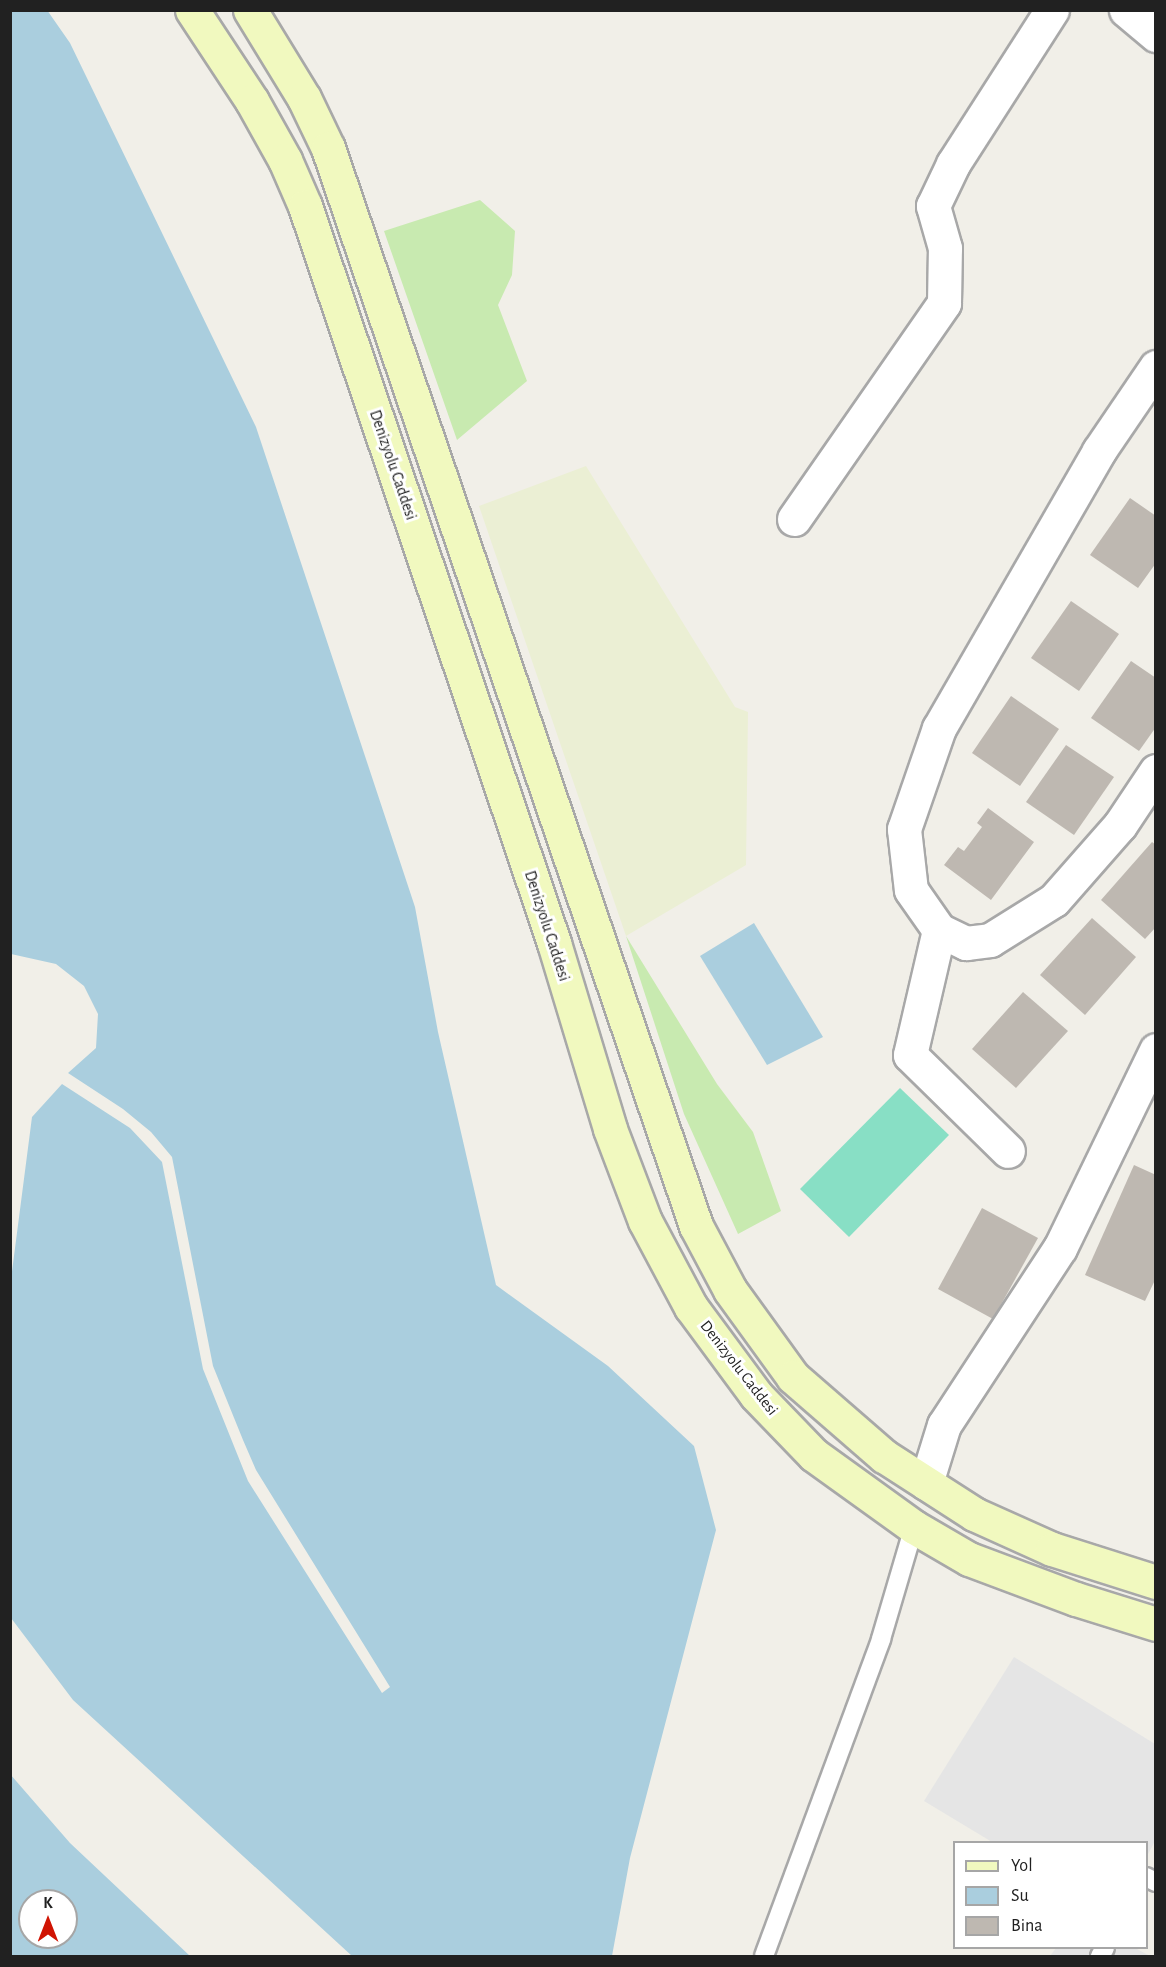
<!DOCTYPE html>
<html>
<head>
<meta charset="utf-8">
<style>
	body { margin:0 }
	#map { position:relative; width:1166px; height:1967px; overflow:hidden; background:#f1efe8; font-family:"Alegreya Sans",sans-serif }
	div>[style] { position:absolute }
	.farmland>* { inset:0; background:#ebefd4 }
	.grass>* { inset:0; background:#c8eab0 }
	.pitch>* { inset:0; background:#88dfc5 }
	.parking>* { inset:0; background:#e5e5e5 }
	.water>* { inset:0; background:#aacede }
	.building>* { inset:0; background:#beb8b1 }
	.roads { filter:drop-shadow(2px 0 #a8a8a8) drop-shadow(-2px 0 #a8a8a8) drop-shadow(0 2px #a8a8a8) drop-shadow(0 -2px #a8a8a8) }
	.lane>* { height:18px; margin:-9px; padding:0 9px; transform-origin:9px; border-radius:9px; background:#fff }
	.street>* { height:33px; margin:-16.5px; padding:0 16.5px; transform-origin:16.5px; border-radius:16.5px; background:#fff }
	.secondary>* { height:33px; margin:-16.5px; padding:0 16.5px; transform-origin:16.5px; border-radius:16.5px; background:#f1f9bf }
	span { translate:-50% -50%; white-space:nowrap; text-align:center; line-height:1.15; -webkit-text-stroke:6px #fff; paint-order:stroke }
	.street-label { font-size:16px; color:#212121 }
	.frame { position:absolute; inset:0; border:12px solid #212121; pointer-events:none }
	.legend { position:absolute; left:953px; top:1841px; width:195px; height:108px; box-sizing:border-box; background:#fff; border:2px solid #a6a6a6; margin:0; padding:8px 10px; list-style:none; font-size:18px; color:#212121 }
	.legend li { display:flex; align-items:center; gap:12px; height:30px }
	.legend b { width:30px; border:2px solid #a6a6a6 }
	.north { position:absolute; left:18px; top:1889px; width:60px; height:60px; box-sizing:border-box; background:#fff; border:2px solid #a6a6a6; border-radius:50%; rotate:0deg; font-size:16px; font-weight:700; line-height:24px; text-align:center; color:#212121 }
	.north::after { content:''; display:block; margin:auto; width:21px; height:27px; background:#d01403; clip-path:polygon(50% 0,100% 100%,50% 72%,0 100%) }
</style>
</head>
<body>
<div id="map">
	<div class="farmland">
		<i style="clip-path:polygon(586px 466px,735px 707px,748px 712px,746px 865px,626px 936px,479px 506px)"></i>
	</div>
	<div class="grass">
		<i style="clip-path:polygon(480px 200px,515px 231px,512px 275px,498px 305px,527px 381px,457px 440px,384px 231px)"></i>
		<i style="clip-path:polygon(626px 936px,717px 1084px,753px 1132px,781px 1211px,738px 1234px,684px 1114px)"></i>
	</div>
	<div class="pitch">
		<i style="clip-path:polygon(900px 1088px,949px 1135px,849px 1237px,800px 1189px)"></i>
	</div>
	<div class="parking">
		<i style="clip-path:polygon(1014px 1657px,1155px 1744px,1155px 1841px,1147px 1856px,1146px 1842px,992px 1842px,924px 1801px)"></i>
		<i style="clip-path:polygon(1056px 1948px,1135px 1948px,1150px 1956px,1050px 1956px)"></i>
	</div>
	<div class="water">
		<i style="clip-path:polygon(47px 10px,70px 43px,256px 427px,415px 907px,438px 1032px,496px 1285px,608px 1366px,694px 1446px,716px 1530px,630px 1858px,612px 1956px,352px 1956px,73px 1700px,11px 1618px,11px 1279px,32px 1117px,62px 1084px,130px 1128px,162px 1162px,203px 1369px,248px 1481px,382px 1693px,390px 1687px,256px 1470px,243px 1440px,213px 1366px,172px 1157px,151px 1132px,123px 1109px,68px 1073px,96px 1048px,98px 1014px,84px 986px,56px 964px,11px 954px,10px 11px)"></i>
		<i style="clip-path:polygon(754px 923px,823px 1037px,767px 1065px,700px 956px)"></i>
		<i style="clip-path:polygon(evenodd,10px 1774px,70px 1843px,190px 1956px,11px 1956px,10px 1774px,30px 1901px,66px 1901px,66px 1937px,30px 1937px,30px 1901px)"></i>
	</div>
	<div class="building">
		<i style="clip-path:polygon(1130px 498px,1156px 516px,1156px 563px,1138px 588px,1090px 555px)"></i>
		<i style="clip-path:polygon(1071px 601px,1119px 634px,1079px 691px,1031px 658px)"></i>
		<i style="clip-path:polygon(1131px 661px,1156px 678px,1156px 727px,1139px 751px,1091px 718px)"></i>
		<i style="clip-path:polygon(1011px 696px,1059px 729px,1020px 786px,972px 753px)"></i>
		<i style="clip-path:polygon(1066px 745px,1114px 777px,1074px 835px,1026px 802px)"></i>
		<i style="clip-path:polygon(988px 808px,1034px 842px,991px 900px,944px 865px,958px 847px,964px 851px,982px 827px,977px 823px)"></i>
		<i style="clip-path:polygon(1152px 842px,1156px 845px,1156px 927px,1145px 939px,1101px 900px)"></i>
		<i style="clip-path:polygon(1092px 918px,1136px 957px,1085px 1015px,1040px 975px)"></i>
		<i style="clip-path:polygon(1023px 992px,1068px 1031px,1016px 1088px,972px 1049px)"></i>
		<i style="clip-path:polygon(1134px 1165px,1156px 1175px,1156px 1278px,1145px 1301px,1085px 1275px)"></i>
		<i style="clip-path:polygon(982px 1208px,1038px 1238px,993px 1319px,938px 1289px)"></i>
	</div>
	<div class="roads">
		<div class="lane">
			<i style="left:1146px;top:1877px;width:11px;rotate:27deg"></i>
			<i style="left:764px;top:1956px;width:338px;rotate:-69.7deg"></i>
			<i style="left:881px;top:1639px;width:117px;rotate:-73.6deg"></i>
			<i style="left:1100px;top:1956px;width:9px;rotate:-58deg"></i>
		</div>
		<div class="street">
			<i style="left:1126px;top:10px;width:39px;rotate:40deg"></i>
			<i style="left:1156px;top:367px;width:102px;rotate:124.2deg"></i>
			<i style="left:1099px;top:451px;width:320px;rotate:120deg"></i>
			<i style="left:939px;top:728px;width:107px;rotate:109.1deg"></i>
			<i style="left:904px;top:829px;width:61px;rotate:83.5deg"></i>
			<i style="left:911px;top:890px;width:49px;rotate:55deg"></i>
			<i style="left:939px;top:930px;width:30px;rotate:26deg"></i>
			<i style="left:966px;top:943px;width:24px;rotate:-7deg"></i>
			<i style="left:990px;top:940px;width:75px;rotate:-32deg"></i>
			<i style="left:1054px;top:900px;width:100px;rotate:-48.7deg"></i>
			<i style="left:1120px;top:825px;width:65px;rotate:-56.3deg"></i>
			<i style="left:794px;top:519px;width:263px;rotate:-55.2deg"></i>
			<i style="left:944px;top:303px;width:55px;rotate:-89deg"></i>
			<i style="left:945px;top:248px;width:44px;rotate:-105.9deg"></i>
			<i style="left:933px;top:206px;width:47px;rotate:-64.5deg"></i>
			<i style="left:953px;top:164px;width:183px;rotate:-57.3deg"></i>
			<i style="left:939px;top:930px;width:128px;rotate:103.1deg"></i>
			<i style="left:910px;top:1055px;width:137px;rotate:44.4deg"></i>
			<i style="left:926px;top:1483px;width:61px;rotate:-72.8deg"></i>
			<i style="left:944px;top:1425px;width:212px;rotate:-56.8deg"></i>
			<i style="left:1060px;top:1248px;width:220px;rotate:-64.1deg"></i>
		</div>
		<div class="secondary">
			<i style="left:192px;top:10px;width:109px;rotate:56.6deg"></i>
			<i style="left:252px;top:101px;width:68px;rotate:60.8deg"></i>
			<i style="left:285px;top:160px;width:50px;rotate:66.5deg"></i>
			<i style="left:305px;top:206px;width:778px;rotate:71.33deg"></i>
			<i style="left:554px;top:943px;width:194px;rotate:73.2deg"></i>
			<i style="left:610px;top:1129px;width:98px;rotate:69.2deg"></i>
			<i style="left:645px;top:1221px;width:98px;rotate:61.9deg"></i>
			<i style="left:691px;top:1307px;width:109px;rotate:53.5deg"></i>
			<i style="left:756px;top:1395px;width:83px;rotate:46deg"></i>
			<i style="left:814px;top:1455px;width:123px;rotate:35.8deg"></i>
			<i style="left:914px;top:1527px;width:64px;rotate:30.2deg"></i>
			<i style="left:969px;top:1559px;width:114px;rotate:20.5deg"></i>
			<i style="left:1076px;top:1599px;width:84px;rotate:17.4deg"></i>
			<i style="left:250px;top:10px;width:103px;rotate:58.5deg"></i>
			<i style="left:304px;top:98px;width:55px;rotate:64.4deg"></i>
			<i style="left:328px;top:148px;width:1139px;rotate:71.15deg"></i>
			<i style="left:696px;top:1226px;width:72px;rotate:62deg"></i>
			<i style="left:730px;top:1290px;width:107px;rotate:54.1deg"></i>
			<i style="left:793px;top:1377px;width:121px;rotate:41deg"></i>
			<i style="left:884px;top:1456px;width:107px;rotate:32.8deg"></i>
			<i style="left:974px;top:1514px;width:85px;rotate:24.2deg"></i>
			<i style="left:1052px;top:1549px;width:109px;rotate:17.6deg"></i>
		</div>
	</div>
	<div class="street-label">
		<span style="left:393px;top:465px;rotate:71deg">Denizyolu Caddesi</span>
		<span style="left:547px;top:926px;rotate:72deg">Denizyolu Caddesi</span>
		<span style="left:739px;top:1368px;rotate:52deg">Denizyolu Caddesi</span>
	</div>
	<div class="frame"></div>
	<ul class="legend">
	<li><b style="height:8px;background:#f1f9bf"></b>Yol</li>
	<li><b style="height:16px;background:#aacede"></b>Su</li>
	<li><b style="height:16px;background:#beb8b1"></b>Bina</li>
	</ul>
	<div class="north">K</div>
</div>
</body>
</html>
